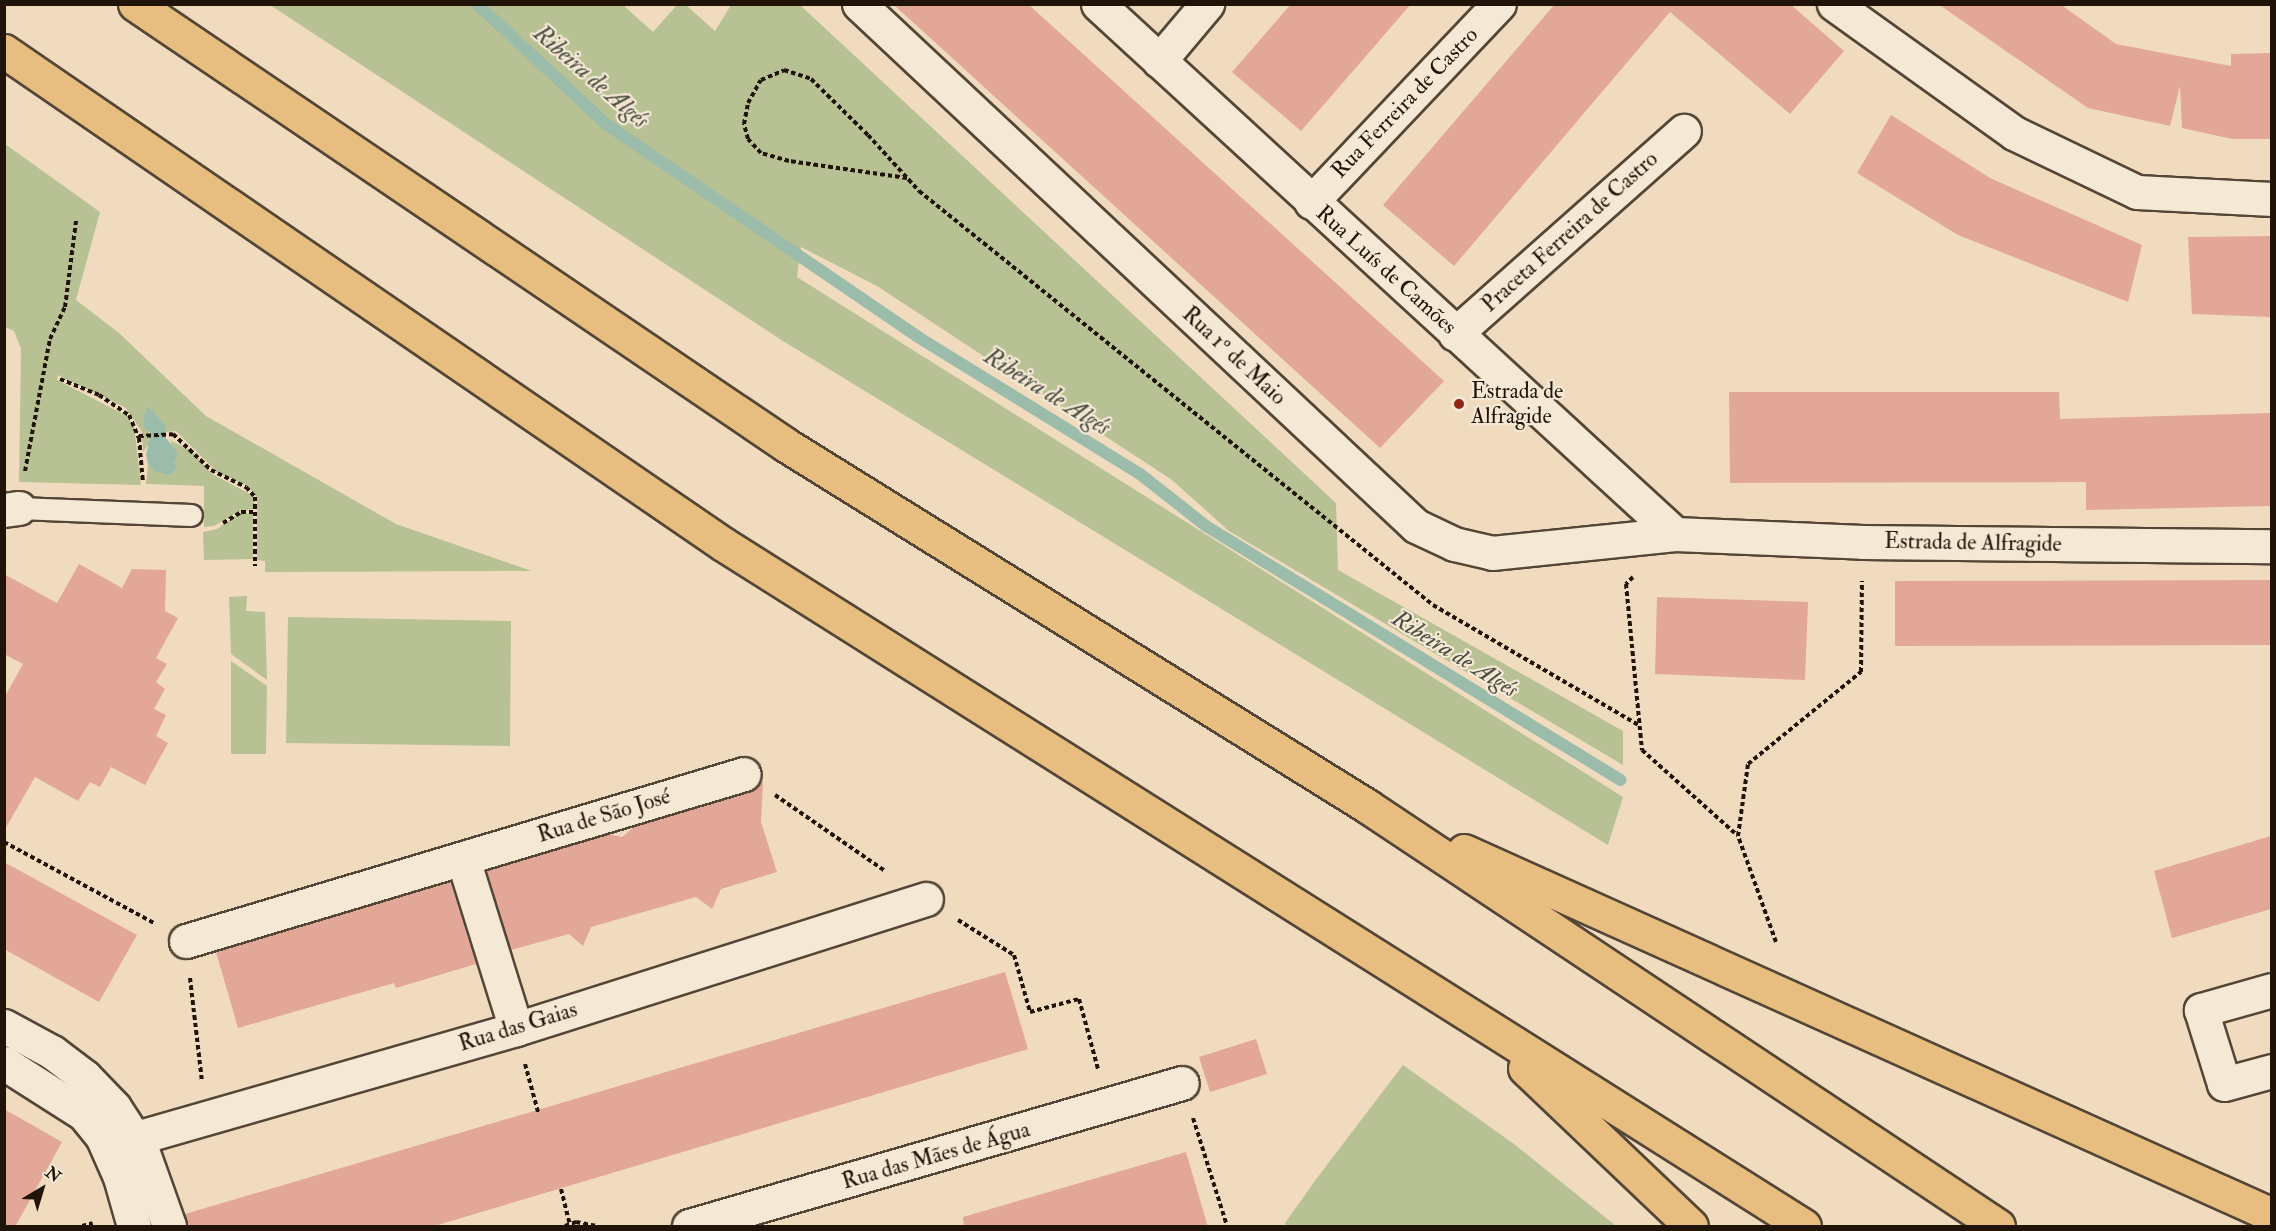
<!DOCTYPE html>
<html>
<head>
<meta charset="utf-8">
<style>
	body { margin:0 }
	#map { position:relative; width:2276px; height:1231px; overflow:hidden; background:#f0dbbf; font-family:"IM FELL Double Pica",serif }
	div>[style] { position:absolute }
	.green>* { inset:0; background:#b7c194 }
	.water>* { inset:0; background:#9bbcab }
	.stream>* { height:12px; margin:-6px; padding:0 6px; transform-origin:6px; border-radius:6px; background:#9bbcab }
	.building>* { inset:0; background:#e3a798 }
	.path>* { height:4px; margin-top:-2px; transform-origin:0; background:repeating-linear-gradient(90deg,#201408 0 4.5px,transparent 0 7.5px) }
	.roads { filter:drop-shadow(2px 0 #544636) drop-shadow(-2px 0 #544636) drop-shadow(0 2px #544636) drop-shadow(0 -2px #544636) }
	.lane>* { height:21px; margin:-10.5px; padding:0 10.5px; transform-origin:10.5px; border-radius:10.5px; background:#f5e8d5 }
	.street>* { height:33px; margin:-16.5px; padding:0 16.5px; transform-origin:16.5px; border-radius:16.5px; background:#f5e8d5 }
	.secondary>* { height:33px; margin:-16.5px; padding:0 16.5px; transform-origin:16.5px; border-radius:16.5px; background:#f5e8d5 }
	.highway>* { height:33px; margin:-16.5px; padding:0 16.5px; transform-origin:16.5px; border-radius:16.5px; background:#e8be80 }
	.dots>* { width:16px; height:16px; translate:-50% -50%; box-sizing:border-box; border:3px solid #f5e8d5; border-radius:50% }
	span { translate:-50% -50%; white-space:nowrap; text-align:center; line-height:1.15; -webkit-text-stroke:4.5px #f5e8d5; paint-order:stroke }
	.street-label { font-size:22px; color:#201408 }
	.poi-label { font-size:22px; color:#201408 }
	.left { translate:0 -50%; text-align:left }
	.water-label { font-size:24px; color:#4b4f41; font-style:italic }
	.frame { position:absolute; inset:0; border:6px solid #201408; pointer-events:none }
	.north { position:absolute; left:12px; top:1159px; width:60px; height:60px; -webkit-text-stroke:4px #f5e8d5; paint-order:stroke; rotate:38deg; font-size:16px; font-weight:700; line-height:24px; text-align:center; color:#201408 }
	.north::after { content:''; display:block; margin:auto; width:21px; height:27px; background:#201408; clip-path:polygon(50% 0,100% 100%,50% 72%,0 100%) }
</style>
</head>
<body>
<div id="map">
	<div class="green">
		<i style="clip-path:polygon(270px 5px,623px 5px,653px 32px,677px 5px,686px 5px,715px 31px,731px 5px,800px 5px,1336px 503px,1338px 570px,1623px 731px,1623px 765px,1229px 531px,1172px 480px,877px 286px,801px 247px,797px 277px,1623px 797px,1608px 845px,783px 341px)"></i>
		<i style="clip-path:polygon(5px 144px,100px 212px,76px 300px,119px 333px,206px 416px,396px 524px,532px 571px,265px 572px,265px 561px,257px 560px,257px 498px,247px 485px,218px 473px,176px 431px,164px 432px,149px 406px,143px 419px,152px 440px,143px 452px,142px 432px,126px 408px,58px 375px,57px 380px,125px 415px,134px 425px,141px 485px,19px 482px,21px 349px,14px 331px,5px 327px)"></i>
		<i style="clip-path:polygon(166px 438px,192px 451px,212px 474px,250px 494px,255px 500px,254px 509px,239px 511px,214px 526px,204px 527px,204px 486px,146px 484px,148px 464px,154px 471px,174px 462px,171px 441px)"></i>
		<i style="clip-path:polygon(253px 513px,253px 559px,204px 560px,203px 532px,217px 529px,238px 514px)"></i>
		<i style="clip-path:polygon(247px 596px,246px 611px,265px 612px,267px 680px,231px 654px,229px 597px)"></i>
		<i style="clip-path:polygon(288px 617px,511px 621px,510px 746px,286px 743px)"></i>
		<i style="clip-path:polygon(231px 661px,267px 686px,266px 754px,231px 754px)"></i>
		<i style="clip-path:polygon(1403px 1065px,1514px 1144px,1616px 1226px,1287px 1226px,1285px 1223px,1317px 1178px)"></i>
	</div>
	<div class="water">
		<i style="clip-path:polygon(148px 406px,165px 425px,166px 438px,178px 453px,174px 462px,177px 468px,169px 475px,154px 471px,148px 464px,146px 455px,151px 433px,145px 429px,143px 419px)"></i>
	</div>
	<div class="stream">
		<i style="left:477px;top:4px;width:176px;rotate:42.9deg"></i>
		<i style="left:606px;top:124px;width:378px;rotate:34.3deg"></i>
		<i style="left:918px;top:337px;width:261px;rotate:31.7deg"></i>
		<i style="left:1140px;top:474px;width:84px;rotate:38.2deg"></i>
		<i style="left:1206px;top:526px;width:486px;rotate:31.5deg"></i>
	</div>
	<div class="building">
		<i style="clip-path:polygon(893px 4px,1028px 4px,1444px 381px,1380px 448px)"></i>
		<i style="clip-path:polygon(1291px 4px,1411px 4px,1301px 131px,1232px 72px)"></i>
		<i style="clip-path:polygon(1555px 4px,1790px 4px,1844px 51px,1790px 114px,1670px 12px,1454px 266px,1383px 205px)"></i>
		<i style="clip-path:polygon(1938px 4px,2060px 4px,2116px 44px,2231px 66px,2231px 54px,2271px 53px,2271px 139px,2232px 139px,2182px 128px,2180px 86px,2170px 126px,2088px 108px)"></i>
		<i style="clip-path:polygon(1891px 115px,1990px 178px,2142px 245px,2128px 302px,1958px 235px,1857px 173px)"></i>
		<i style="clip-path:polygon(2271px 236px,2271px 317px,2192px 314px,2188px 237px)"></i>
		<i style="clip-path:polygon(1729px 392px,2059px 392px,2060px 419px,2271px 413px,2271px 506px,2086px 510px,2086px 482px,1730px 483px)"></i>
		<i style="clip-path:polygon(79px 564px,122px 588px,132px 569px,166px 570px,165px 611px,178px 618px,156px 658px,167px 664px,156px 682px,165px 689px,154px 709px,166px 715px,156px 736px,168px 743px,145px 785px,111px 767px,100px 787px,90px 782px,78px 801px,35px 777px,4px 831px,4px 698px,23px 664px,4px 654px,4px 574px,57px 603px)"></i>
		<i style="clip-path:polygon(2271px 580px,2271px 645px,1895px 646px,1895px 581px)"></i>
		<i style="clip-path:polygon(1657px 597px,1808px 602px,1805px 680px,1655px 674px)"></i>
		<i style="clip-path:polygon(763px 781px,761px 822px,777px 872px,721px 889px,712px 909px,696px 897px,591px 927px,583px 946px,569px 934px,511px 950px,486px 871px,608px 834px,622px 837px,634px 827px,749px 792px)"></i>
		<i style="clip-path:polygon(2271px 836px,2271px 909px,2172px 938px,2154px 871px)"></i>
		<i style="clip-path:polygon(4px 862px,137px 935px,99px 1002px,4px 949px)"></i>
		<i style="clip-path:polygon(450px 881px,476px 964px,396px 988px,394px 983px,238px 1028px,216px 952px)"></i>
		<i style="clip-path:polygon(1005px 972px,1028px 1049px,431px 1227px,187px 1227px,185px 1214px)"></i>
		<i style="clip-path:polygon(1256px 1039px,1267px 1074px,1210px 1092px,1199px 1057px)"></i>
		<i style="clip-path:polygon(4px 1109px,62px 1142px,15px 1227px,4px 1227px)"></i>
		<i style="clip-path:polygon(1186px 1152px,1208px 1227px,964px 1227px,963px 1217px)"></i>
	</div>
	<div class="path">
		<i style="left:907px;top:178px;width:119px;rotate:-171.8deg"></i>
		<i style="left:789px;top:161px;width:29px;rotate:-164deg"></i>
		<i style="left:761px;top:153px;width:19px;rotate:-133deg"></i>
		<i style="left:748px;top:139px;width:16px;rotate:-105deg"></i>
		<i style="left:744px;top:124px;width:21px;rotate:-79deg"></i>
		<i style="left:748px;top:103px;width:26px;rotate:-61deg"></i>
		<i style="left:761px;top:80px;width:25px;rotate:-23deg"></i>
		<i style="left:784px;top:70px;width:28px;rotate:18deg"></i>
		<i style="left:811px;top:79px;width:80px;rotate:44.5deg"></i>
		<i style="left:868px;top:135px;width:76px;rotate:47.7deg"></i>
		<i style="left:919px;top:191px;width:660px;rotate:38.85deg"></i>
		<i style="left:1433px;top:605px;width:240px;rotate:30.3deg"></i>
		<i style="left:60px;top:379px;width:42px;rotate:22.3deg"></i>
		<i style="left:99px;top:395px;width:36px;rotate:34deg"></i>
		<i style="left:129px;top:415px;width:25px;rotate:67deg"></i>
		<i style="left:139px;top:438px;width:45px;rotate:84.9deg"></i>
		<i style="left:139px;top:436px;width:34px;rotate:-3deg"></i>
		<i style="left:173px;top:434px;width:52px;rotate:43.5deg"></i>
		<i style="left:211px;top:470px;width:39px;rotate:26deg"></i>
		<i style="left:246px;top:487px;width:13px;rotate:48deg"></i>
		<i style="left:255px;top:497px;width:69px;rotate:90deg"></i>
		<i style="left:25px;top:471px;width:134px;rotate:-79.3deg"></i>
		<i style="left:50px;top:339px;width:35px;rotate:-65deg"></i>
		<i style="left:65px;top:307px;width:87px;rotate:-82.7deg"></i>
		<i style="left:223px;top:523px;width:21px;rotate:-31deg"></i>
		<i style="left:241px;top:512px;width:14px"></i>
		<i style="left:1633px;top:577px;width:10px;rotate:135deg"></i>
		<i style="left:1626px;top:584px;width:167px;rotate:84.5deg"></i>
		<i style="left:1642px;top:750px;width:127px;rotate:41.8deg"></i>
		<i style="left:775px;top:795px;width:134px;rotate:34.6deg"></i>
		<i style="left:4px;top:842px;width:170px;rotate:28.4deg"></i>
		<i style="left:958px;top:920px;width:66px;rotate:32deg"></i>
		<i style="left:1014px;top:955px;width:59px;rotate:74.3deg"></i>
		<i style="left:1030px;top:1012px;width:51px;rotate:-14.9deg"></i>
		<i style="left:1079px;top:999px;width:73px;rotate:74.8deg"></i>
		<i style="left:1776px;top:942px;width:113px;rotate:-109.7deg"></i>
		<i style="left:1738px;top:836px;width:73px;rotate:-82.1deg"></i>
		<i style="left:1748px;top:764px;width:146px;rotate:-39.2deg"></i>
		<i style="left:1861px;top:672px;width:91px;rotate:-89.4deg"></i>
		<i style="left:190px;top:978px;width:104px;rotate:83.4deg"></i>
		<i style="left:525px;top:1064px;width:50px;rotate:74.8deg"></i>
		<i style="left:1193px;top:1118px;width:113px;rotate:72.5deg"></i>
		<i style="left:561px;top:1189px;width:37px;rotate:76deg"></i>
		<i style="left:82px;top:1226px;width:11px;rotate:-15deg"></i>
		<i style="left:565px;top:1226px;width:12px;rotate:-20deg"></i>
		<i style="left:576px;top:1222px;width:21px;rotate:11deg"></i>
	</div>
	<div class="roads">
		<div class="lane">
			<i style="left:19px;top:508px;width:172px;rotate:2.3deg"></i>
		</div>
		<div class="street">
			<i style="left:859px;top:4px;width:763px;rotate:43.14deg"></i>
			<i style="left:1416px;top:526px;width:42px;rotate:25.3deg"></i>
			<i style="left:1454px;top:544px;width:39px;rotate:13deg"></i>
			<i style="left:1492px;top:553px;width:184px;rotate:-5.9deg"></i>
			<i style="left:1834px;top:4px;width:221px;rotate:35.6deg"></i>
			<i style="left:2014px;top:133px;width:136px;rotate:25.6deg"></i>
			<i style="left:2137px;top:192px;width:135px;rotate:3deg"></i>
			<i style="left:1159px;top:61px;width:75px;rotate:-49.9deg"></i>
			<i style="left:1311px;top:202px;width:273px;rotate:-46.5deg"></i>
			<i style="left:1455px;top:334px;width:306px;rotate:-41.6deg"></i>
			<i style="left:4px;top:510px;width:15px;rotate:-8deg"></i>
			<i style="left:463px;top:859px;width:178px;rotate:72.7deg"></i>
			<i style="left:186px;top:941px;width:582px;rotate:-16.66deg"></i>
			<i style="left:2272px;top:990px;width:74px;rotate:164.3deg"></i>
			<i style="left:2201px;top:1010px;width:77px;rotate:72.7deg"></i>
			<i style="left:2224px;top:1084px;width:50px;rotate:-15.2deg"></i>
			<i style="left:108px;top:1146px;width:424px;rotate:-16deg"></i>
			<i style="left:516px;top:1029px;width:430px;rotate:-17.6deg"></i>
			<i style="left:689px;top:1226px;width:513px;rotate:-16.18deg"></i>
		</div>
		<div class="secondary">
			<i style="left:1098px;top:4px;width:783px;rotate:42.57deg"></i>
			<i style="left:1675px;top:534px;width:188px;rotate:2.4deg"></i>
			<i style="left:1863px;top:542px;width:409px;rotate:0.6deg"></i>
			<i style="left:4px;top:1026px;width:55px;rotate:28.4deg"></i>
			<i style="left:52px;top:1052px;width:41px;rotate:37.1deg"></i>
			<i style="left:85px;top:1077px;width:42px;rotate:46deg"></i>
			<i style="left:114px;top:1107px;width:51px;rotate:56.9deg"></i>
			<i style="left:142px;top:1150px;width:81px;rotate:70.4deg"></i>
			<i style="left:4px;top:1063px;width:95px;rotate:32.5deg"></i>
			<i style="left:84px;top:1114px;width:28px;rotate:51deg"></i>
			<i style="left:102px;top:1136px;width:45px;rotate:66.3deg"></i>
			<i style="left:120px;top:1177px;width:51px;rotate:74.1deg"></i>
		</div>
		<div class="highway">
			<i style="left:135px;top:4px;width:786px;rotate:34.11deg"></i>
			<i style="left:786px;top:445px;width:684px;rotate:31.85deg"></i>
			<i style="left:1367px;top:806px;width:758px;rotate:33.65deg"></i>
			<i style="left:4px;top:51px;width:872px;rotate:34.44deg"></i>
			<i style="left:723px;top:544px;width:1278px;rotate:32.25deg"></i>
			<i style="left:1464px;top:851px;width:886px;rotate:24.25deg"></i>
			<i style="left:1525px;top:1068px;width:229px;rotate:43.6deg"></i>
		</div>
	</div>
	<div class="dots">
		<i style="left:1459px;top:404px;background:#8f2418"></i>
	</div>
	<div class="street-label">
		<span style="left:1405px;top:103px;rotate:-46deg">Rua Ferreira de Castro</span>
		<span style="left:1570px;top:232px;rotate:-42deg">Praceta Ferreira de Castro</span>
		<span style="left:1386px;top:270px;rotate:42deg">Rua Luís de Camões</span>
		<span style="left:1234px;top:356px;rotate:43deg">Rua 1º de Maio</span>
		<span style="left:1973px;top:543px;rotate:1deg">Estrada de Alfragide</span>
		<span style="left:604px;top:816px;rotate:-17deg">Rua de São José</span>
		<span style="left:518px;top:1027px;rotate:-17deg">Rua das Gaias</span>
		<span style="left:936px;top:1156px;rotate:-16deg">Rua das Mães de Água</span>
	</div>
	<div class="poi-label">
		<span class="left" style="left:1471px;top:404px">Estrada de<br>Alfragide</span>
	</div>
	<div class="water-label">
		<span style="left:591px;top:77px;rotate:41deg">Ribeira de Algés</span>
		<span style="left:1047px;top:392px;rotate:32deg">Ribeira de Algés</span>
		<span style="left:1455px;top:654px;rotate:32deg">Ribeira de Algés</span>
	</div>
	<div class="frame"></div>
	<div class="north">N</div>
</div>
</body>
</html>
